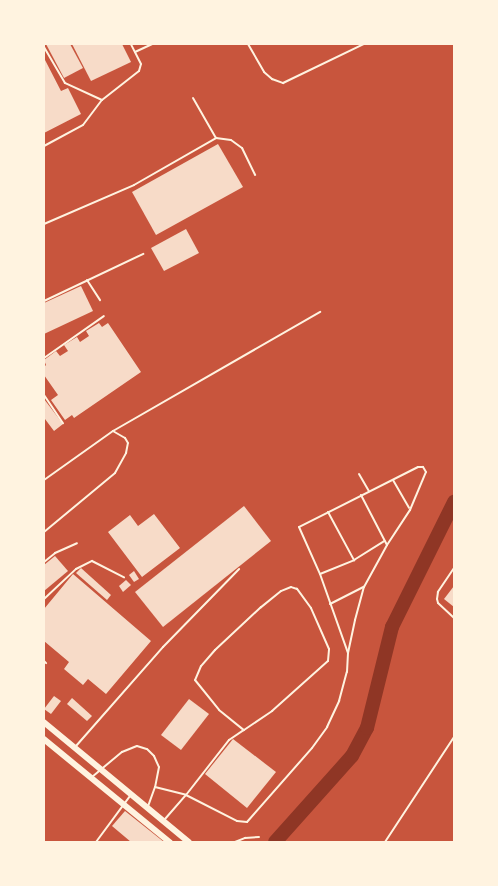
<!DOCTYPE html>
<html>
<head>
<meta charset="utf-8">
<style>
	body { margin:0 }
	#map { position:relative; width:498px; height:886px; overflow:hidden; background:#c8553d; font-family:"Noto Sans",sans-serif }
	div>[style] { position:absolute }
	.river>* { height:14px; margin:-7px; padding:0 7px; transform-origin:7px; border-radius:7px; background:#8f3625 }
	.building>* { inset:0; background:#f7dbc8 }
	.service>* { height:2px; margin:-1px; padding:0 1px; transform-origin:1px; border-radius:1px; background:#fff3e0 }
	.trunk>* { height:5.5px; margin:-2.75px; padding:0 2.75px; transform-origin:2.75px; border-radius:2.75px; background:#fff3e0 }
	span { translate:-50% -50%; white-space:nowrap; text-align:center; line-height:1.15; -webkit-text-stroke:4.5px #fff3e0; paint-order:stroke }
	.frame { position:absolute; inset:0; border:45px solid #fff3e0; pointer-events:none }
</style>
</head>
<body>
<div id="map">
	<div class="river">
		<i style="left:275px;top:842px;width:115px;rotate:-48.2deg"></i>
		<i style="left:352px;top:756px;width:32px;rotate:-62deg"></i>
		<i style="left:367px;top:728px;width:104px;rotate:-76.1deg"></i>
		<i style="left:392px;top:627px;width:140px;rotate:-63.6deg"></i>
	</div>
	<div class="building">
		<i style="clip-path:polygon(46px 44px,70px 44px,83px 68px,64px 78px)"></i>
		<i style="clip-path:polygon(72px 44px,122px 44px,131px 62px,91px 81px)"></i>
		<i style="clip-path:polygon(44px 58px,61px 91px,68px 88px,81px 114px,44px 133px)"></i>
		<i style="clip-path:polygon(218px 144px,243px 187px,156px 235px,132px 192px)"></i>
		<i style="clip-path:polygon(186px 229px,199px 253px,164px 271px,151px 248px)"></i>
		<i style="clip-path:polygon(81px 286px,93px 311px,44px 334px,44px 303px)"></i>
		<i style="clip-path:polygon(99px 323px,102px 327px,108px 323px,141px 372px,74px 418px,72px 415px,65px 420px,51px 400px,58px 395px,44px 375px,44px 367px,46px 365px,44px 360px,56px 351px,60px 356px,68px 351px,64px 345px,77px 337px,80px 342px,89px 336px,86px 331px)"></i>
		<i style="clip-path:polygon(44px 399px,63px 424px,54px 431px,45px 419px,44px 420px)"></i>
		<i style="clip-path:polygon(244px 506px,271px 541px,163px 627px,135px 592px)"></i>
		<i style="clip-path:polygon(154px 514px,180px 548px,142px 577px,108px 532px,130px 515px,138px 526px)"></i>
		<i style="clip-path:polygon(55px 556px,68px 571px,44px 591px,44px 565px)"></i>
		<i style="clip-path:polygon(81px 568px,111px 595px,107px 600px,76px 573px)"></i>
		<i style="clip-path:polygon(134px 571px,139px 579px,134px 582px,129px 575px)"></i>
		<i style="clip-path:polygon(73px 574px,151px 641px,106px 694px,88px 679px,83px 685px,64px 669px,69px 662px,44px 641px,44px 609px)"></i>
		<i style="clip-path:polygon(126px 580px,131px 585px,123px 592px,119px 586px)"></i>
		<i style="clip-path:polygon(454px 586px,454px 607px,444px 599px)"></i>
		<i style="clip-path:polygon(54px 696px,61px 701px,51px 714px,44px 709px)"></i>
		<i style="clip-path:polygon(72px 698px,92px 716px,87px 721px,67px 704px)"></i>
		<i style="clip-path:polygon(189px 699px,209px 714px,181px 750px,161px 735px)"></i>
		<i style="clip-path:polygon(233px 739px,276px 772px,247px 808px,205px 774px)"></i>
		<i style="clip-path:polygon(125px 811px,164px 842px,131px 842px,112px 826px)"></i>
	</div>
	<div class="service">
		<i style="left:248px;top:44px;width:32px;rotate:60deg"></i>
		<i style="left:264px;top:72px;width:11px;rotate:41deg"></i>
		<i style="left:272px;top:79px;width:12px;rotate:20deg"></i>
		<i style="left:283px;top:83px;width:90px;rotate:-25.7deg"></i>
		<i style="left:135px;top:52px;width:19px;rotate:-25deg"></i>
		<i style="left:193px;top:98px;width:46px;rotate:60.1deg"></i>
		<i style="left:102px;top:100px;width:47px;rotate:-38.1deg"></i>
		<i style="left:139px;top:71px;width:7px;rotate:-74deg"></i>
		<i style="left:141px;top:64px;width:22px;rotate:-117deg"></i>
		<i style="left:44px;top:146px;width:44px;rotate:-28.3deg"></i>
		<i style="left:83px;top:125px;width:31px;rotate:-53deg"></i>
		<i style="left:102px;top:100px;width:41px;rotate:-155.3deg"></i>
		<i style="left:65px;top:83px;width:42px;rotate:-120.3deg"></i>
		<i style="left:44px;top:224px;width:98px;rotate:-23.4deg"></i>
		<i style="left:134px;top:185px;width:95px;rotate:-29.8deg"></i>
		<i style="left:216px;top:138px;width:15px;rotate:8deg"></i>
		<i style="left:231px;top:140px;width:14px;rotate:36deg"></i>
		<i style="left:242px;top:148px;width:30px;rotate:64deg"></i>
		<i style="left:87px;top:280px;width:24px;rotate:57deg"></i>
		<i style="left:44px;top:301px;width:110px;rotate:-25.4deg"></i>
		<i style="left:44px;top:358px;width:73px;rotate:-35deg"></i>
		<i style="left:44px;top:395px;width:34px;rotate:56deg"></i>
		<i style="left:359px;top:474px;width:20px;rotate:60deg"></i>
		<i style="left:44px;top:480px;width:85px;rotate:-35.4deg"></i>
		<i style="left:113px;top:431px;width:239px;rotate:-29.9deg"></i>
		<i style="left:393px;top:480px;width:32px;rotate:60deg"></i>
		<i style="left:361px;top:495px;width:56px;rotate:62.5deg"></i>
		<i style="left:328px;top:512px;width:55px;rotate:61.6deg"></i>
		<i style="left:44px;top:532px;width:92px;rotate:-39.7deg"></i>
		<i style="left:115px;top:473px;width:23px;rotate:-61deg"></i>
		<i style="left:126px;top:453px;width:10px;rotate:-79deg"></i>
		<i style="left:128px;top:443px;width:6px;rotate:-121deg"></i>
		<i style="left:125px;top:438px;width:14px;rotate:-150deg"></i>
		<i style="left:44px;top:562px;width:14px;rotate:-39deg"></i>
		<i style="left:55px;top:553px;width:24px;rotate:-24deg"></i>
		<i style="left:454px;top:568px;width:29px;rotate:124deg"></i>
		<i style="left:438px;top:592px;width:7px;rotate:98deg"></i>
		<i style="left:437px;top:599px;width:4px;rotate:76deg"></i>
		<i style="left:438px;top:603px;width:22px;rotate:43deg"></i>
		<i style="left:320px;top:574px;width:37px;rotate:-22deg"></i>
		<i style="left:354px;top:560px;width:36px;rotate:-32deg"></i>
		<i style="left:44px;top:599px;width:44px;rotate:-43.2deg"></i>
		<i style="left:76px;top:569px;width:18px;rotate:-27deg"></i>
		<i style="left:92px;top:561px;width:36px;rotate:27deg"></i>
		<i style="left:330px;top:604px;width:38px;rotate:-27deg"></i>
		<i style="left:44px;top:661px;width:3px;rotate:45deg"></i>
		<i style="left:76px;top:746px;width:132px;rotate:-48.7deg"></i>
		<i style="left:163px;top:647px;width:109px;rotate:-45.7deg"></i>
		<i style="left:92px;top:777px;width:39px;rotate:-40deg"></i>
		<i style="left:122px;top:752px;width:16px;rotate:-22deg"></i>
		<i style="left:137px;top:746px;width:10px;rotate:17deg"></i>
		<i style="left:147px;top:749px;width:10px;rotate:45deg"></i>
		<i style="left:154px;top:756px;width:12px;rotate:66deg"></i>
		<i style="left:159px;top:767px;width:20px;rotate:101deg"></i>
		<i style="left:155px;top:787px;width:20px;rotate:110deg"></i>
		<i style="left:155px;top:787px;width:32px;rotate:14deg"></i>
		<i style="left:186px;top:795px;width:70px;rotate:-52deg"></i>
		<i style="left:229px;top:740px;width:18px;rotate:-34deg"></i>
		<i style="left:244px;top:730px;width:34px;rotate:-34deg"></i>
		<i style="left:272px;top:711px;width:75px;rotate:-41.8deg"></i>
		<i style="left:328px;top:661px;width:12px;rotate:-85deg"></i>
		<i style="left:329px;top:649px;width:45px;rotate:-113.7deg"></i>
		<i style="left:311px;top:608px;width:24px;rotate:-126deg"></i>
		<i style="left:297px;top:589px;width:6px;rotate:-162deg"></i>
		<i style="left:291px;top:587px;width:11px;rotate:158deg"></i>
		<i style="left:281px;top:591px;width:26px;rotate:141deg"></i>
		<i style="left:261px;top:607px;width:63px;rotate:136.9deg"></i>
		<i style="left:215px;top:650px;width:21px;rotate:131deg"></i>
		<i style="left:201px;top:666px;width:15px;rotate:113deg"></i>
		<i style="left:195px;top:680px;width:38px;rotate:51deg"></i>
		<i style="left:219px;top:710px;width:32px;rotate:39deg"></i>
		<i style="left:165px;top:819px;width:32px;rotate:-49deg"></i>
		<i style="left:186px;top:795px;width:57px;rotate:27deg"></i>
		<i style="left:237px;top:821px;width:10px;rotate:6deg"></i>
		<i style="left:247px;top:822px;width:98px;rotate:-48.7deg"></i>
		<i style="left:312px;top:748px;width:26px;rotate:-54deg"></i>
		<i style="left:327px;top:727px;width:29px;rotate:-65deg"></i>
		<i style="left:339px;top:701px;width:30px;rotate:-75deg"></i>
		<i style="left:347px;top:672px;width:19px;rotate:-87deg"></i>
		<i style="left:348px;top:653px;width:34px;rotate:-78deg"></i>
		<i style="left:355px;top:620px;width:34px;rotate:-75deg"></i>
		<i style="left:364px;top:587px;width:48px;rotate:-61.3deg"></i>
		<i style="left:387px;top:545px;width:42px;rotate:-56.7deg"></i>
		<i style="left:410px;top:510px;width:41px;rotate:-67.2deg"></i>
		<i style="left:426px;top:472px;width:6px;rotate:-121deg"></i>
		<i style="left:423px;top:467px;width:5px;rotate:180deg"></i>
		<i style="left:418px;top:467px;width:133px;rotate:153.2deg"></i>
		<i style="left:299px;top:527px;width:51px;rotate:65.9deg"></i>
		<i style="left:320px;top:574px;width:84px;rotate:70.5deg"></i>
		<i style="left:96px;top:842px;width:57px;rotate:-53.5deg"></i>
		<i style="left:235px;top:842px;width:11px;rotate:-22deg"></i>
		<i style="left:245px;top:838px;width:14px;rotate:-4deg"></i>
		<i style="left:385px;top:842px;width:126px;rotate:-56.7deg"></i>
	</div>
	<div class="trunk">
		<i style="left:44px;top:722px;width:188px;rotate:39.6deg"></i>
		<i style="left:44px;top:739px;width:163px;rotate:39.3deg"></i>
	</div>
	<div class="frame"></div>
</div>
</body>
</html>
